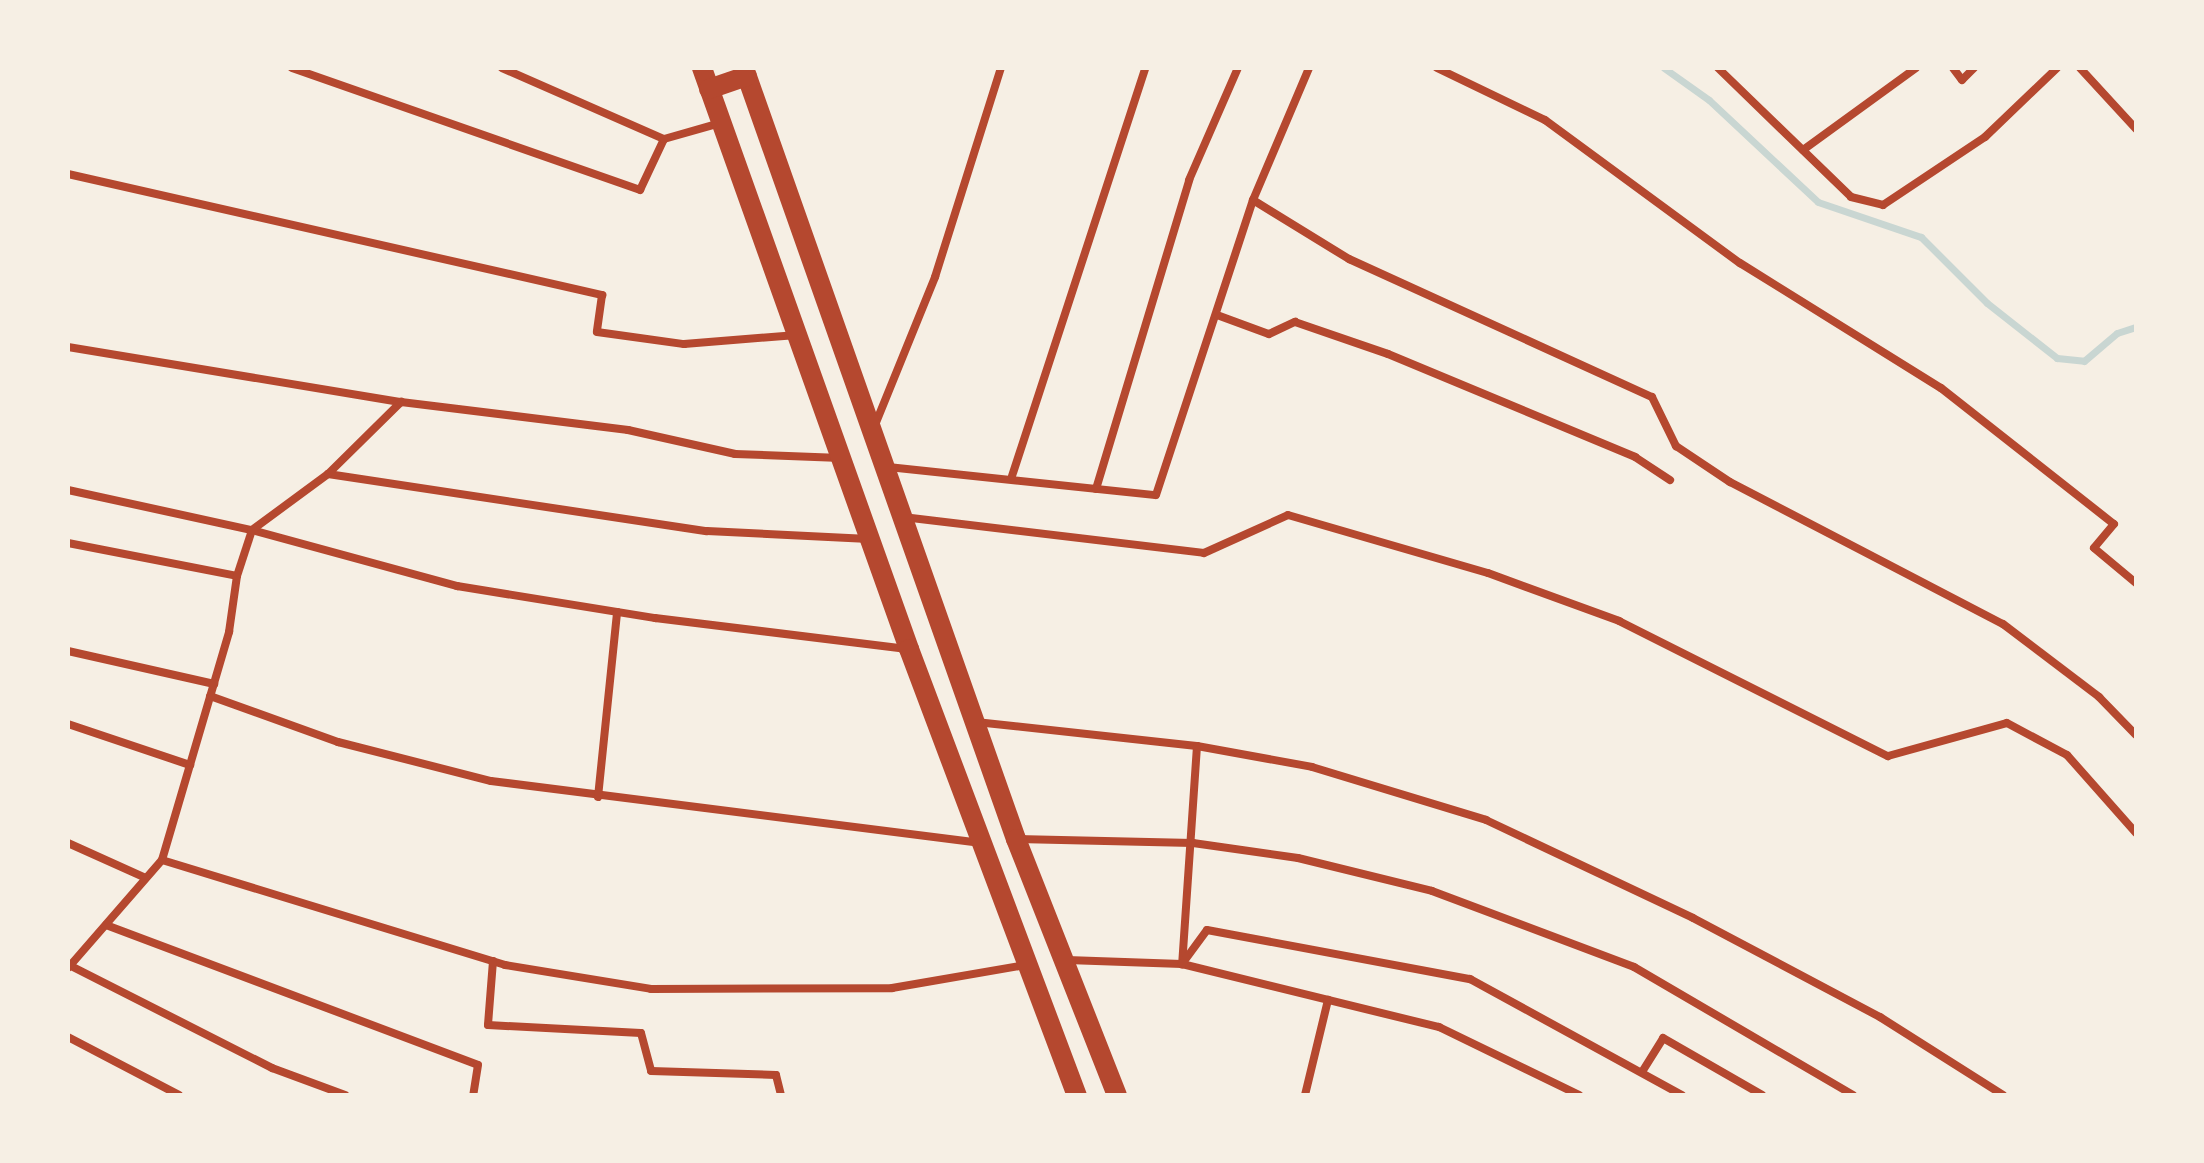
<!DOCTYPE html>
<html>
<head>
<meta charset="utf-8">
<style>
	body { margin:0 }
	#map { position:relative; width:2204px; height:1163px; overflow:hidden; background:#f6efe4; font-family:Lato,sans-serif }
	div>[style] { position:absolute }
	.stream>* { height:7px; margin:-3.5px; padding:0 3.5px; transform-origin:3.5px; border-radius:3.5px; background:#c9d6d2 }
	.minor>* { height:8px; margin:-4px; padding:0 4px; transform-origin:4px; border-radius:4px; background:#b5482f }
	.primary>* { height:20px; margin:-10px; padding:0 10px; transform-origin:10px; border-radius:10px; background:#b5482f }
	span { translate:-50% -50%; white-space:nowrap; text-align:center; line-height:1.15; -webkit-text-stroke:7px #f6efe4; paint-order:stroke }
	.frame { position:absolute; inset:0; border:70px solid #f6efe4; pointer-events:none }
</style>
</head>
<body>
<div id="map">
	<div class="stream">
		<i style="left:1664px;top:68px;width:55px;rotate:35.4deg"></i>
		<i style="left:1709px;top:100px;width:149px;rotate:43.1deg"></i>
		<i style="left:1818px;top:202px;width:109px;rotate:18.8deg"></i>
		<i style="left:1921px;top:237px;width:93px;rotate:45deg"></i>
		<i style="left:1987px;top:303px;width:89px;rotate:38.2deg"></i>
		<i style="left:2057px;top:358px;width:27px;rotate:6deg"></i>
		<i style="left:2084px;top:361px;width:43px;rotate:-40.3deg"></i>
		<i style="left:2117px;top:333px;width:20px;rotate:-18deg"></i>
	</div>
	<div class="minor">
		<i style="left:292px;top:68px;width:369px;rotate:19.3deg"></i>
		<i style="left:640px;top:190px;width:56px;rotate:-64.8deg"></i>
		<i style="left:502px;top:68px;width:177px;rotate:23.7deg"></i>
		<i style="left:664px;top:139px;width:58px;rotate:-15.9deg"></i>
		<i style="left:1437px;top:68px;width:120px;rotate:25.7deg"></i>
		<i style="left:1545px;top:120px;width:242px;rotate:36.3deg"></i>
		<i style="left:1740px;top:263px;width:237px;rotate:31.9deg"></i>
		<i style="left:1941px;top:388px;width:220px;rotate:38.2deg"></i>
		<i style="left:2114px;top:524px;width:31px;rotate:130deg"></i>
		<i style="left:2094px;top:548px;width:55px;rotate:39.8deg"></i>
		<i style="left:1718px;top:68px;width:185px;rotate:44.1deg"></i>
		<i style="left:1851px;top:197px;width:33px;rotate:14deg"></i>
		<i style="left:1883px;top:205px;width:123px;rotate:-33.7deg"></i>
		<i style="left:1985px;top:137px;width:100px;rotate:-43.8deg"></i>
		<i style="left:1953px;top:68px;width:15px;rotate:53deg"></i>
		<i style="left:1962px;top:80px;width:17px;rotate:-45deg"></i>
		<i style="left:2080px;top:68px;width:83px;rotate:47.4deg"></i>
		<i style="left:1803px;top:150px;width:140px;rotate:-36deg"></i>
		<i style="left:68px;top:174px;width:548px;rotate:12.77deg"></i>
		<i style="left:602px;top:295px;width:37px;rotate:98deg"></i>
		<i style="left:597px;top:332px;width:88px;rotate:7.9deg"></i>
		<i style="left:684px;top:344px;width:113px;rotate:-4.6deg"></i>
		<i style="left:1253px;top:200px;width:113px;rotate:31.6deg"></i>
		<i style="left:1349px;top:259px;width:333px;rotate:24.5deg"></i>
		<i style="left:1652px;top:397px;width:55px;rotate:63.9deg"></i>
		<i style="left:1676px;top:446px;width:65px;rotate:33.7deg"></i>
		<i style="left:1730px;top:482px;width:308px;rotate:27.5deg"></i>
		<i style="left:2003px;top:624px;width:121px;rotate:37.2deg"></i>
		<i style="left:2099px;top:697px;width:53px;rotate:45.8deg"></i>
		<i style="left:1217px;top:315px;width:55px;rotate:20.1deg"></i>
		<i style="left:1269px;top:334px;width:29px;rotate:-25deg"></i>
		<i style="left:1295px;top:322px;width:98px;rotate:19deg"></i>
		<i style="left:1388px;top:354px;width:268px;rotate:22.6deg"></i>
		<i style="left:1635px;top:457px;width:42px;rotate:33.3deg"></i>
		<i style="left:68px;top:347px;width:338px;rotate:9.4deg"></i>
		<i style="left:401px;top:402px;width:229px;rotate:7deg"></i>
		<i style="left:628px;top:430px;width:110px;rotate:12.6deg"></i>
		<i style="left:735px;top:454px;width:106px;rotate:2.2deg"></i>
		<i style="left:875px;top:425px;width:160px;rotate:-67.9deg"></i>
		<i style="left:935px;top:277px;width:219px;rotate:-72.5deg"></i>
		<i style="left:888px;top:467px;width:269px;rotate:6deg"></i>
		<i style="left:1156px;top:495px;width:311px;rotate:-71.8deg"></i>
		<i style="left:1253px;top:200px;width:143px;rotate:-67deg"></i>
		<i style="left:328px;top:474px;width:383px;rotate:8.6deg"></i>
		<i style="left:707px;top:531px;width:162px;rotate:2.8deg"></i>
		<i style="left:1012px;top:476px;width:429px;rotate:-71.9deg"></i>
		<i style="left:1096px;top:489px;width:323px;rotate:-73.2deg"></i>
		<i style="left:1189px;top:180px;width:122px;rotate:-66.4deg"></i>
		<i style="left:68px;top:490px;width:188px;rotate:12.3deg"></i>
		<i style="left:252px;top:530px;width:213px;rotate:15.3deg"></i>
		<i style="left:457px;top:586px;width:201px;rotate:9.2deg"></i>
		<i style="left:655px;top:618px;width:256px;rotate:7deg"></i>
		<i style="left:903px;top:517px;width:303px;rotate:6.8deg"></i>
		<i style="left:1204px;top:553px;width:92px;rotate:-24.3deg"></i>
		<i style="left:1288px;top:515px;width:208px;rotate:16.2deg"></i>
		<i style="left:1488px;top:573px;width:140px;rotate:20.1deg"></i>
		<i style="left:1619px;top:621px;width:301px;rotate:26.7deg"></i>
		<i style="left:1888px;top:756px;width:123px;rotate:-15.5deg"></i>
		<i style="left:2007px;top:723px;width:68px;rotate:28.1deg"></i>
		<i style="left:2067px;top:755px;width:104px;rotate:48.5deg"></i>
		<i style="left:68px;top:543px;width:172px;rotate:11deg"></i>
		<i style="left:68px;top:651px;width:150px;rotate:12.7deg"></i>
		<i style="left:210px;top:696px;width:136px;rotate:19.8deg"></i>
		<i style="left:338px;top:742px;width:158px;rotate:14.3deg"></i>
		<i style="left:491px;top:781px;width:494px;rotate:7.2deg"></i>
		<i style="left:976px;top:722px;width:222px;rotate:6.2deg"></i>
		<i style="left:1197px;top:746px;width:117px;rotate:10.3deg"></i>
		<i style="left:1312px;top:767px;width:182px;rotate:16.9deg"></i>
		<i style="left:1486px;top:820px;width:229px;rotate:25.3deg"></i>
		<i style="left:1693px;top:918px;width:212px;rotate:27.9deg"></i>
		<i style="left:1880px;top:1017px;width:146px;rotate:32.4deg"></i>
		<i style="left:68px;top:724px;width:129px;rotate:18.6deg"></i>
		<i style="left:1197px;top:746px;width:219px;rotate:93.9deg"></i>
		<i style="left:1182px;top:964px;width:265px;rotate:13.8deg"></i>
		<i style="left:1439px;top:1027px;width:156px;rotate:25.9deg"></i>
		<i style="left:598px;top:797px;width:186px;rotate:-84.1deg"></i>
		<i style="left:1017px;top:839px;width:176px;rotate:1.3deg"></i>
		<i style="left:1193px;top:843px;width:106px;rotate:8.1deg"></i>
		<i style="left:1298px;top:858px;width:138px;rotate:13.8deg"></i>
		<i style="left:1432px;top:891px;width:216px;rotate:20.6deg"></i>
		<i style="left:1634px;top:967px;width:254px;rotate:30.3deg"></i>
		<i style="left:68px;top:843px;width:85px;rotate:24.2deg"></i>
		<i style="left:162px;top:860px;width:359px;rotate:17deg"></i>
		<i style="left:505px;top:965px;width:148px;rotate:9.3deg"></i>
		<i style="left:651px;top:989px;width:241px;rotate:-0.2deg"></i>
		<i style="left:892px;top:988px;width:135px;rotate:-9.8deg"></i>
		<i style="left:106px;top:925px;width:397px;rotate:20.6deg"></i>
		<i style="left:478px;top:1065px;width:30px;rotate:99deg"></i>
		<i style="left:1067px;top:960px;width:115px;rotate:2deg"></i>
		<i style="left:1182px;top:964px;width:42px;rotate:-53.7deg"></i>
		<i style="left:1207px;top:930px;width:268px;rotate:10.6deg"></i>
		<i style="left:1470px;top:979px;width:242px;rotate:28.7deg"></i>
		<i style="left:493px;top:961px;width:64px;rotate:94.5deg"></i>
		<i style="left:488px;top:1025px;width:153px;rotate:3deg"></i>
		<i style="left:641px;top:1033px;width:39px;rotate:75deg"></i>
		<i style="left:651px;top:1071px;width:125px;rotate:1.8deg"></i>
		<i style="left:776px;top:1075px;width:21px;rotate:76deg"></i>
		<i style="left:69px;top:965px;width:228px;rotate:26.9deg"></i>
		<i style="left:272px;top:1068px;width:78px;rotate:20.3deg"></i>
		<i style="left:68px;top:968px;width:143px;rotate:-49deg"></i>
		<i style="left:162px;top:860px;width:238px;rotate:-73.6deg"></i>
		<i style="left:229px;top:632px;width:57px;rotate:-81.9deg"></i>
		<i style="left:237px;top:576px;width:48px;rotate:-71.9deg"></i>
		<i style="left:252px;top:530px;width:94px;rotate:-36.4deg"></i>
		<i style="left:328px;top:474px;width:103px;rotate:-44.6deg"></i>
		<i style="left:68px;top:1037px;width:125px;rotate:27.6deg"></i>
		<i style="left:1642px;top:1072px;width:40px;rotate:-58deg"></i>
		<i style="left:1663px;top:1038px;width:114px;rotate:29.9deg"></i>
		<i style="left:1305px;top:1095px;width:98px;rotate:-76.4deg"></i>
	</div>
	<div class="primary">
		<i style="left:702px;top:68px;width:617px;rotate:70.39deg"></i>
		<i style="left:909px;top:649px;width:477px;rotate:69.4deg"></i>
		<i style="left:744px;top:68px;width:818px;rotate:70.57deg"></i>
		<i style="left:1016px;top:839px;width:275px;rotate:68.5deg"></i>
		<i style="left:709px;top:89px;width:40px;rotate:-18.9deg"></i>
	</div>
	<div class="frame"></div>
</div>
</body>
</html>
